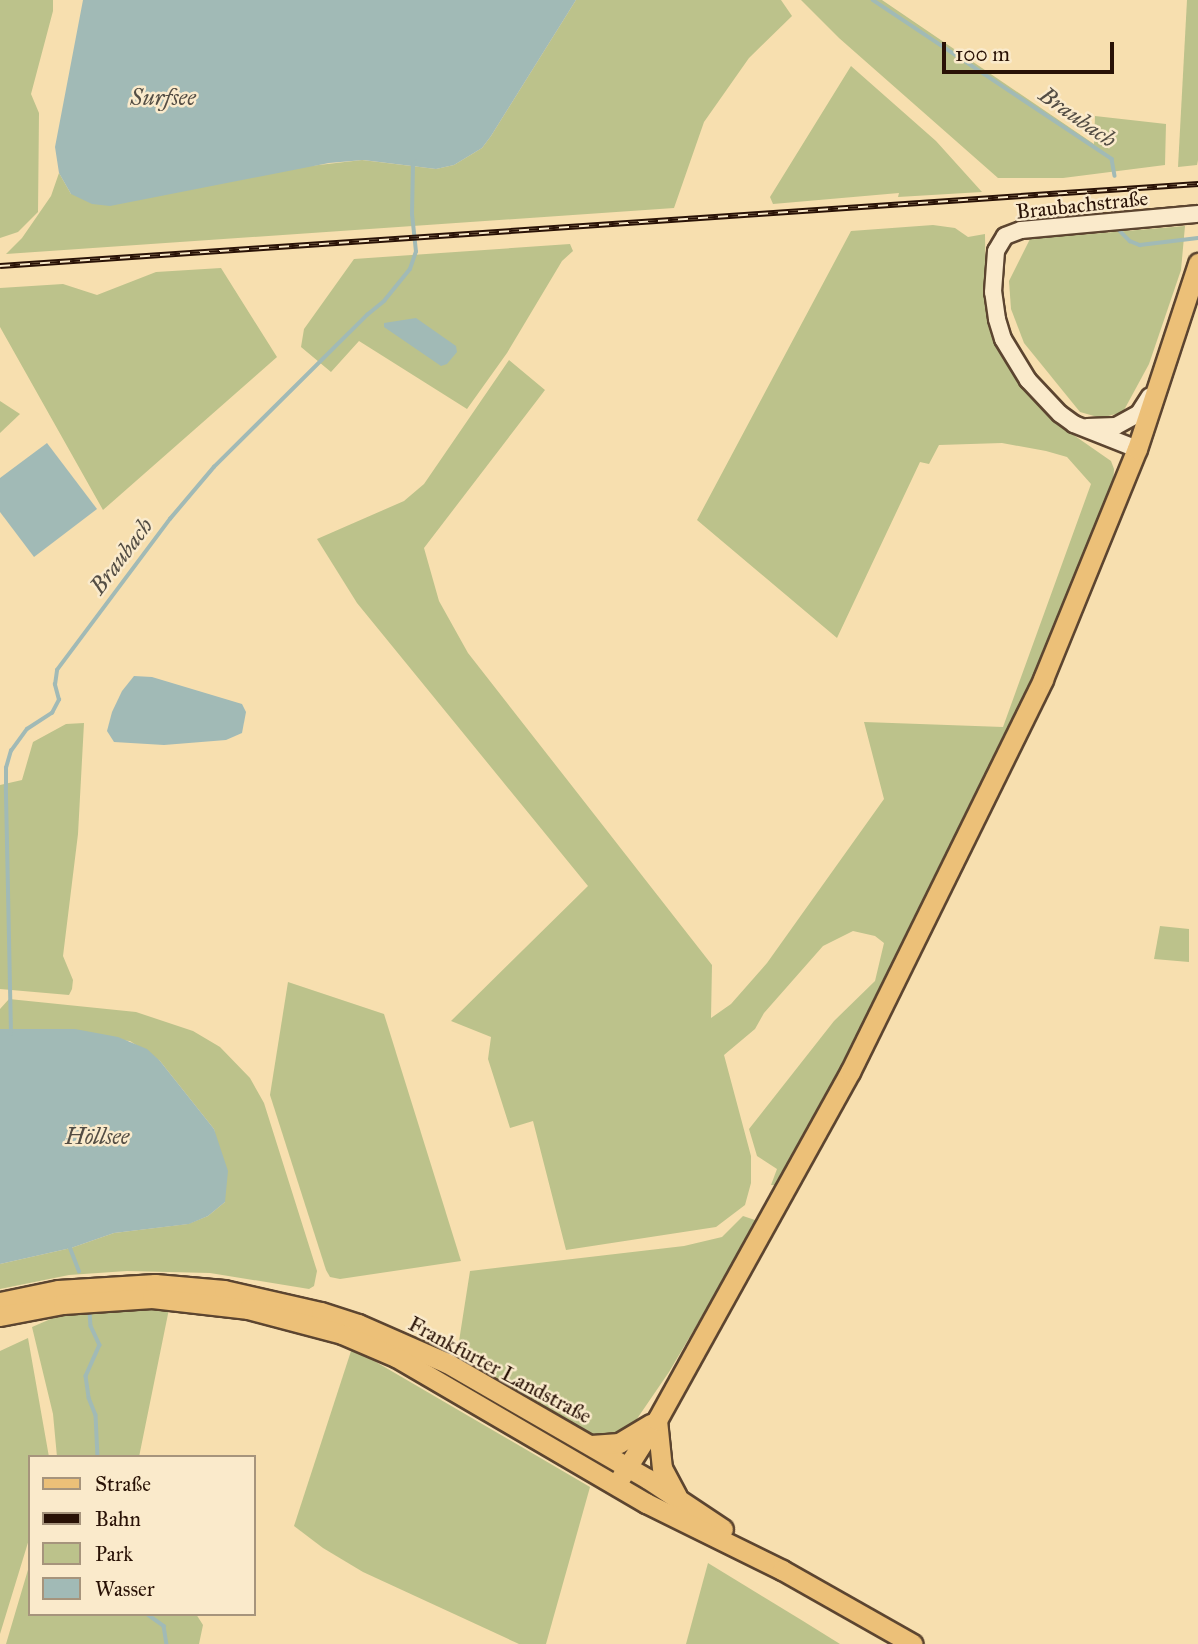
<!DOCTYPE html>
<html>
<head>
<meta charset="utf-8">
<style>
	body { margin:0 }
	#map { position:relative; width:1198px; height:1644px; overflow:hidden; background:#f7dfaf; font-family:"IM FELL Great Primer",serif }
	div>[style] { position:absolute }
	.green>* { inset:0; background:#bcc28b }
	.water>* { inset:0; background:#a1bab6 }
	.stream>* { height:3.5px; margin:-1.75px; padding:0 1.75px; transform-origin:1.75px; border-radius:1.75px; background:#a1bab6 }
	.roads { filter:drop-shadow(2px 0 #5c4530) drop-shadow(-2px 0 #5c4530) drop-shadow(0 2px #5c4530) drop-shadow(0 -2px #5c4530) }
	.minor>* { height:16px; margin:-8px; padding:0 8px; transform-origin:8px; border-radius:8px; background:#faeacb }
	.major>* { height:19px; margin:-9.5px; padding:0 9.5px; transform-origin:9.5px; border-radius:9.5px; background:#ecc078 }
	.rail>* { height:6px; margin-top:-3px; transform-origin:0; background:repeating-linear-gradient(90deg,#faeacb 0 10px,#291206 0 20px); box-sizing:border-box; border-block:2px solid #291206 }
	span { translate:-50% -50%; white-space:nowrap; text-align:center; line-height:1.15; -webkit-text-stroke:5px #faeacb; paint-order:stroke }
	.street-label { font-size:21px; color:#291206 }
	.water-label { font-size:23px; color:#534d44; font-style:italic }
	.legend { position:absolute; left:28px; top:1455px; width:228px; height:161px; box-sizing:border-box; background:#faeacb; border:2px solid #a6947c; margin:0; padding:9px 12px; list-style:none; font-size:21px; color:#291206 }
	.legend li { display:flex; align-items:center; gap:14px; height:35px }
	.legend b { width:35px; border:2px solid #a6947c }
	.scale { position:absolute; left:942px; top:42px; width:172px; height:32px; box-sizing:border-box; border:4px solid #291206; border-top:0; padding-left:9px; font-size:21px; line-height:24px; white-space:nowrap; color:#291206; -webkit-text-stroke:5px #faeacb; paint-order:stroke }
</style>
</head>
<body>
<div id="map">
	<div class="green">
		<i style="clip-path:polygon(0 0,53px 0,53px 11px,31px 94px,39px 113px,38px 212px,18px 232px,0 238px)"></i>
		<i style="clip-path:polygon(576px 0,781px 0,792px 16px,749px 58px,704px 122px,674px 208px,6px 254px,22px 238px,51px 196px,59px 173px,71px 194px,362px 160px,436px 169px,454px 165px,482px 148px,491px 136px)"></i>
		<i style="clip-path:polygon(801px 0,882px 0,1094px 144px,1095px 116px,1166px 124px,1165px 165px,1063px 178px,998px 178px,839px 38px)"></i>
		<i style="clip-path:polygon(1187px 0,1198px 0,1198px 160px,1197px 165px,1178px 167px)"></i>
		<i style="clip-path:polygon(851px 66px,936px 141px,982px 192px,898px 197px,899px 193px,773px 204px,770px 197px)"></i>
		<i style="clip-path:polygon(933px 225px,955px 228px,968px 237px,985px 234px,986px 306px,994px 338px,1020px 381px,1052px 420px,1111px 461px,1114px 469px,1113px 485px,1070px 596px,1011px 729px,902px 953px,778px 1185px,771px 1185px,777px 1169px,757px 1156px,749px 1129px,834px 1021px,875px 981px,884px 943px,875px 936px,853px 931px,823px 946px,764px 1013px,755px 1029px,724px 1055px,751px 1156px,751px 1183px,745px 1205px,716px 1227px,566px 1250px,533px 1121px,510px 1128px,488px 1059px,491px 1037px,451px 1021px,588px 886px,357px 603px,317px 539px,404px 501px,424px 484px,509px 360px,545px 390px,424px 548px,439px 601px,468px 653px,712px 965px,711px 1018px,731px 1004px,767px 963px,884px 799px,864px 722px,1003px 727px,1091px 484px,1067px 457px,1046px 451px,1002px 443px,939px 445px,929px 464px,920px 462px,837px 638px,697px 520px,851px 231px)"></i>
		<i style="clip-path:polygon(1185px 226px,1181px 270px,1149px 364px,1123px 412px,1101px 418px,1080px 412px,1024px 343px,1011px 309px,1009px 281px,1030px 239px)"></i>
		<i style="clip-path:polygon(570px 244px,573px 251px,562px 261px,507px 353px,467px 409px,359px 341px,331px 372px,301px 347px,304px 329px,354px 259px)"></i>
		<i style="clip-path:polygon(221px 268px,277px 357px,103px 510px,0 327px,0 288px,63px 284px,97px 295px,156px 272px)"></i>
		<i style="clip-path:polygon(0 401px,20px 414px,0 433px)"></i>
		<i style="clip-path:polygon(84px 723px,78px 834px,63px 956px,73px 980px,72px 989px,69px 995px,0 989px,0 785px,22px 780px,33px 742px,66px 724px)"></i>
		<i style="clip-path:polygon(1160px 926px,1189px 929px,1189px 962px,1154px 959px)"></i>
		<i style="clip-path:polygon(288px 982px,384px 1014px,461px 1261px,340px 1279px,330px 1277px,326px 1270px,270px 1095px)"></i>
		<i style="clip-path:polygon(9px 999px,136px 1012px,193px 1031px,220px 1047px,250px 1078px,264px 1103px,317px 1271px,314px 1286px,309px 1289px,210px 1273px,127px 1271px,69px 1275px,0 1289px,0 1264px,71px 1248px,114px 1233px,188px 1224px,208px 1216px,225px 1202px,214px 1129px,160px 1061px,130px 1041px,0 1029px,0 1009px)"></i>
		<i style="clip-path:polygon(743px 1216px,758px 1221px,669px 1372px,630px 1429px,611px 1439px,595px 1436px,457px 1354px,470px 1271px,684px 1246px,722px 1237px)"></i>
		<i style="clip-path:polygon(169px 1309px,139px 1457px,57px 1457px,53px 1414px,32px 1327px,60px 1315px)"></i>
		<i style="clip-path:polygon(28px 1338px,49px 1457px,30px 1457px,30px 1536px,0 1634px,0 1351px)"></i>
		<i style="clip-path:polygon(352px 1348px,590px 1487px,546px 1644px,519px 1644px,363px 1572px,323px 1548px,294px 1526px)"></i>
		<i style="clip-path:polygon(30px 1563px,30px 1614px,196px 1614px,203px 1625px,199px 1644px,6px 1644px)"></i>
		<i style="clip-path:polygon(708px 1563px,803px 1621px,840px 1644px,686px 1644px)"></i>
	</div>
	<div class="water">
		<i style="clip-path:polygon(83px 0,576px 0,491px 136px,482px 148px,454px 165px,436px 169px,363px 160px,329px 163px,110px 206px,92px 204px,71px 194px,59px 173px,55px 147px)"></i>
		<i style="clip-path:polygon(416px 318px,456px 346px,457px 352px,447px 364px,441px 366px,384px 327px,384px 323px)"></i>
		<i style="clip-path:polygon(47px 443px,97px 509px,34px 557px,0 512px,0 478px)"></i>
		<i style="clip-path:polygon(134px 676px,152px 677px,242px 704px,246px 712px,242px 733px,226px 740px,164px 745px,114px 742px,107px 731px,112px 712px,122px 691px)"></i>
		<i style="clip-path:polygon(0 1029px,75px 1029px,118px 1037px,147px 1049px,160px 1061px,214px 1129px,228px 1171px,225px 1202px,208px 1216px,189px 1224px,114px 1233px,71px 1248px,0 1264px)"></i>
	</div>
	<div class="stream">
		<i style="left:873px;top:0;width:287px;rotate:33.6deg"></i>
		<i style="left:1112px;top:159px;width:17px;rotate:80deg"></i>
		<i style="left:1116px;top:227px;width:20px;rotate:45deg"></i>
		<i style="left:1130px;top:241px;width:11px;rotate:22deg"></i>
		<i style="left:1140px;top:245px;width:58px;rotate:-6.9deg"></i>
		<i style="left:11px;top:1034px;width:247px;rotate:-91.2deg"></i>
		<i style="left:6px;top:787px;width:19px;rotate:-90deg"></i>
		<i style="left:6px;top:768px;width:18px;rotate:-74deg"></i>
		<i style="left:11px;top:751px;width:27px;rotate:-54deg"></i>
		<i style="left:27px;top:729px;width:30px;rotate:-33deg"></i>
		<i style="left:52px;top:713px;width:15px;rotate:-62deg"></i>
		<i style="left:59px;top:700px;width:16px;rotate:-105deg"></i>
		<i style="left:55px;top:685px;width:15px;rotate:-82deg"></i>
		<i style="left:57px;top:670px;width:189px;rotate:-53.2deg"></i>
		<i style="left:170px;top:519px;width:68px;rotate:-49.8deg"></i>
		<i style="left:214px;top:467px;width:216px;rotate:-44.8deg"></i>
		<i style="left:367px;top:315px;width:22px;rotate:-39deg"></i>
		<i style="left:384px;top:301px;width:41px;rotate:-50.9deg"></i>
		<i style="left:410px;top:269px;width:18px;rotate:-71deg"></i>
		<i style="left:416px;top:252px;width:37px;rotate:-96deg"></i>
		<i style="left:412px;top:215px;width:50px;rotate:-88.9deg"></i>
		<i style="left:413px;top:165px;width:4px;rotate:-45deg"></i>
		<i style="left:70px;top:1247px;width:26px;rotate:69deg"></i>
		<i style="left:90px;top:1312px;width:14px;rotate:86deg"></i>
		<i style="left:91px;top:1326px;width:21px;rotate:65deg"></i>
		<i style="left:100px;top:1345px;width:34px;rotate:114deg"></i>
		<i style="left:86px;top:1376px;width:22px;rotate:82deg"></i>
		<i style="left:89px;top:1398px;width:18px;rotate:68deg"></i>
		<i style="left:96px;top:1415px;width:42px;rotate:87.3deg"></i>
		<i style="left:147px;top:1614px;width:21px;rotate:35deg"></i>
		<i style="left:164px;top:1626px;width:18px;rotate:81deg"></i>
	</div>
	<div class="roads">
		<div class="minor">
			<i style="left:1087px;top:427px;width:29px;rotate:-2deg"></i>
			<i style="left:1116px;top:426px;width:26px;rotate:-29deg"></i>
			<i style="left:1139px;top:413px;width:20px;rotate:-57deg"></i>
			<i style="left:1137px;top:449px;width:68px;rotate:-158.4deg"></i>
			<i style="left:1074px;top:424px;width:17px;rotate:-144deg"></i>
			<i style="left:1060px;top:414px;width:47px;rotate:-133.3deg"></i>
			<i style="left:1028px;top:380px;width:48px;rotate:-121.4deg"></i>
			<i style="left:1003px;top:339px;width:21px;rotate:-107deg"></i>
			<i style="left:997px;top:319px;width:27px;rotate:-98deg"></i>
			<i style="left:993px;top:292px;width:41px;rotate:-85.8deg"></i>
			<i style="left:996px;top:251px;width:17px;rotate:-59deg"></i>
			<i style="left:1005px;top:236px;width:17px;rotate:-21deg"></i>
			<i style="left:1021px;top:230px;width:178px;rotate:-5.2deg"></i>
		</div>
		<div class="major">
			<i style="left:0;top:1302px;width:59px;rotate:-11.7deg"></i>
			<i style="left:58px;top:1290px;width:97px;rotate:-3.5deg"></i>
			<i style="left:155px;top:1284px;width:69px;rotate:5deg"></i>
			<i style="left:224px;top:1290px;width:99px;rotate:12.8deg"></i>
			<i style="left:321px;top:1312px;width:39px;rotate:18deg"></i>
			<i style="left:358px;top:1324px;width:97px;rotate:23.7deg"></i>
			<i style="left:447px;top:1363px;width:232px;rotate:30deg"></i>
			<i style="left:648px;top:1479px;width:90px;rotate:33.7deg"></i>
			<i style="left:0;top:1316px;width:64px;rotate:-10.8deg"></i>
			<i style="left:63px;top:1304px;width:89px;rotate:-3.9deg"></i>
			<i style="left:152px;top:1298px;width:97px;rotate:6.5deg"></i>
			<i style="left:248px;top:1309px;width:97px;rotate:14.9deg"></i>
			<i style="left:342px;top:1334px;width:59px;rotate:23.1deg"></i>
			<i style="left:396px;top:1357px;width:290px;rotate:30.3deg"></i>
			<i style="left:646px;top:1503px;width:152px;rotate:26.2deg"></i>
			<i style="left:782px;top:1570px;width:150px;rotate:29.5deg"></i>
			<i style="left:657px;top:1420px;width:48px;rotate:84.1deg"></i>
			<i style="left:662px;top:1468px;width:32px;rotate:62deg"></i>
			<i style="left:591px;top:1445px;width:28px;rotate:-4deg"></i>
			<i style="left:619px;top:1443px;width:37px;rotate:-31deg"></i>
			<i style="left:616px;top:1485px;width:77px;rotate:-57.8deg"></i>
			<i style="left:657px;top:1420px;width:398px;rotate:-61deg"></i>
			<i style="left:850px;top:1072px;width:438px;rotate:-63.8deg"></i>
			<i style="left:1043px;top:679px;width:248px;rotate:-67.8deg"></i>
			<i style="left:1137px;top:449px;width:196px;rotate:-71.8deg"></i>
		</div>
	</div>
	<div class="rail">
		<i style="left:0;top:266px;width:1201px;rotate:-3.92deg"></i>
	</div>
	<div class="street-label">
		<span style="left:1082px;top:205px;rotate:-6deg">Braubachstraße</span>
		<span style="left:500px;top:1370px;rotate:28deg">Frankfurter Landstraße</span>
	</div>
	<div class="water-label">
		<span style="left:163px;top:97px">Surfsee</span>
		<span style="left:1078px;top:117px;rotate:35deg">Braubach</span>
		<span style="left:121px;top:556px;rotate:-53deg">Braubach</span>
		<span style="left:97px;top:1136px">Höllsee</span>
	</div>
	<ul class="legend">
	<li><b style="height:9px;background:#ecc078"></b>Straße</li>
	<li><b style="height:9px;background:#291206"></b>Bahn</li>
	<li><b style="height:19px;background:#bcc28b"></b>Park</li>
	<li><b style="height:19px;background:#a1bab6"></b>Wasser</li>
	</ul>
	<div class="scale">100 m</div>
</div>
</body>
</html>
